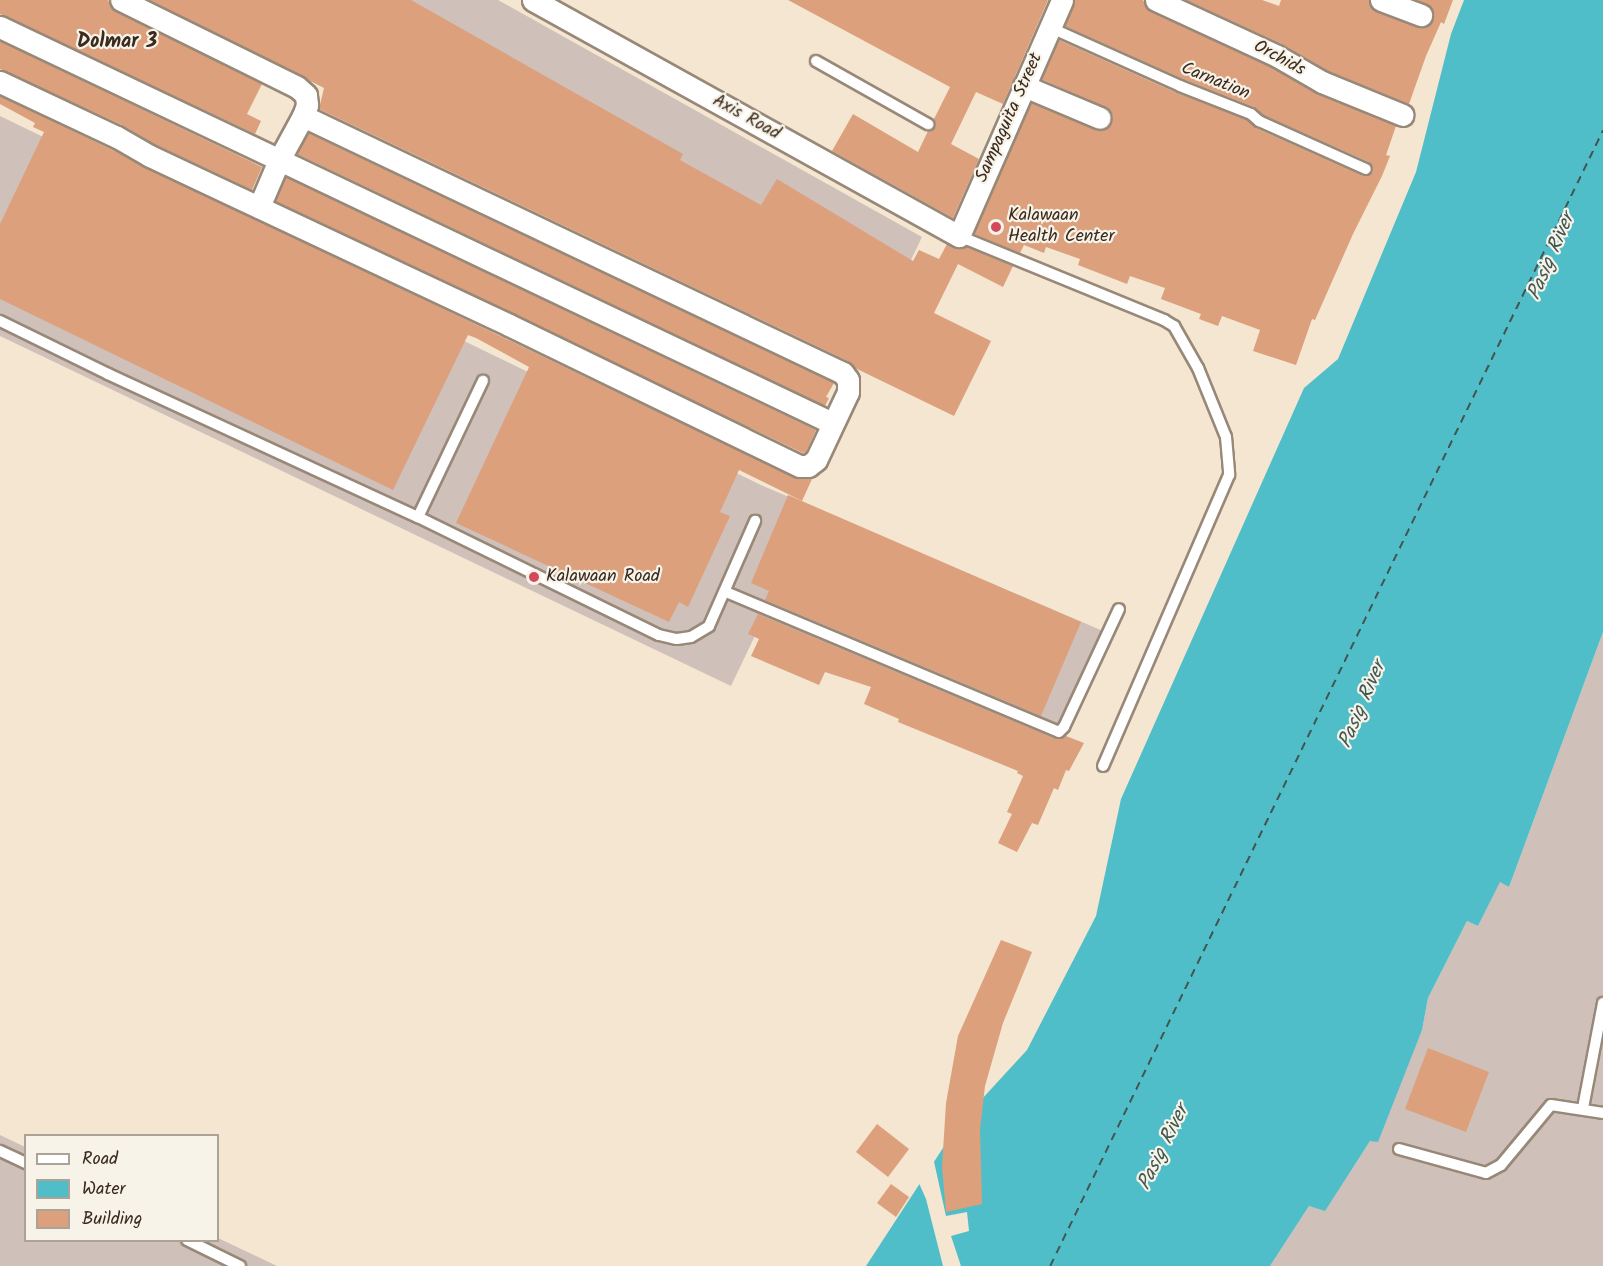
<!DOCTYPE html>
<html>
<head>
<meta charset="utf-8">
<style>
	body { margin:0 }
	#map { position:relative; width:1603px; height:1266px; overflow:hidden; background:#f4e6d1; font-family:Kalam,sans-serif }
	div>[style] { position:absolute }
	.industrial>* { inset:0; background:#cfc0ba }
	.water>* { inset:0; background:#50bec8 }
	.pier>* { inset:0; background:#f4e6d1 }
	.ferry>* { height:1.5px; margin-top:-0.75px; transform-origin:0; background:repeating-linear-gradient(90deg,#415651 0 8px,transparent 0 14px) }
	.building>* { inset:0; background:#dca07d }
	.roads { filter:drop-shadow(2px 0 #988878) drop-shadow(-2px 0 #988878) drop-shadow(0 2px #988878) drop-shadow(0 -2px #988878) }
	.lane>* { height:10px; margin:-5px; padding:0 5px; transform-origin:5px; border-radius:5px; background:#fff }
	.street>* { height:21px; margin:-10.5px; padding:0 10.5px; transform-origin:10.5px; border-radius:10.5px; background:#fff }
	.dots>* { width:16px; height:16px; translate:-50% -50%; box-sizing:border-box; border:3px solid #f7f3e8; border-radius:50% }
	span { translate:-50% -50%; white-space:nowrap; text-align:center; line-height:1.15; -webkit-text-stroke:4.5px #f7f3e8; paint-order:stroke }
	.street-label { font-size:18px; color:#3b2a1e }
	.poi-label { font-size:18px; color:#3b2a1e }
	.left { translate:0 -50%; text-align:left }
	.neighbourhood-label { font-size:20px; color:#3b2a1e; font-weight:700 }
	.water-label { font-size:20px; color:#415651; font-style:italic }
	.legend { position:absolute; left:24px; top:1134px; width:195px; height:108px; box-sizing:border-box; background:#f7f3e8; border:2px solid #aca397; margin:0; padding:8px 10px; list-style:none; font-size:18px; color:#3b2a1e }
	.legend li { display:flex; align-items:center; gap:12px; height:30px }
	.legend b { width:30px; border:2px solid #aca397 }
</style>
</head>
<body>
<div id="map">
	<div class="industrial">
		<i style="clip-path:polygon(228px 0,498px 0,922px 237px,867px 352px)"></i>
		<i style="clip-path:polygon(0 116px,761px 485px,1110px 634px,1059px 741px,762px 621px,731px 686px,0 336px)"></i>
		<i style="clip-path:polygon(1603px 632px,1603px 1266px,1270px 1266px,1309px 1206px,1325px 1210px,1370px 1141px,1422px 1030px,1428px 998px,1467px 921px,1478px 926px,1500px 881px,1509px 887px)"></i>
		<i style="clip-path:polygon(0 1135px,25px 1147px,26px 1240px,218px 1240px,218px 1238px,277px 1266px,0 1266px)"></i>
	</div>
	<div class="water">
		<i style="clip-path:polygon(1464px 0,1603px 0,1603px 632px,1509px 887px,1500px 882px,1478px 926px,1467px 921px,1428px 998px,1422px 1030px,1378px 1142px,1370px 1141px,1325px 1211px,1309px 1206px,1270px 1266px,866px 1266px,958px 1125px,1027px 1050px,1096px 916px,1121px 799px,1304px 388px,1338px 359px,1416px 172px,1451px 34px)"></i>
	</div>
	<div class="pier">
		<i style="clip-path:polygon(933px 1157px,946px 1216px,967px 1212px,969px 1231px,951px 1236px,961px 1266px,943px 1266px,926px 1199px,918px 1181px)"></i>
	</div>
	<div class="ferry">
		<i style="left:1050px;top:1266px;width:1263px;rotate:-64.04deg"></i>
	</div>
	<div class="building">
		<i style="clip-path:polygon(0 0,108px 0,115px 11px,262px 84px,247px 114px,261px 121px,255px 134px,0 14px)"></i>
		<i style="clip-path:polygon(150px 0,411px 0,683px 154px,680px 160px,761px 205px,777px 179px,913px 261px,919px 250px,939px 259px,947px 244px,959px 249px,966px 247px,1013px 266px,1003px 287px,958px 264px,934px 313px,991px 341px,954px 416px,855px 368px,848px 361px,319px 109px,324px 88px)"></i>
		<i style="clip-path:polygon(788px 0,1048px 0,1003px 104px,976px 92px,951px 144px,979px 159px,953px 218px,832px 151px,853px 114px,918px 152px,928px 131px,935px 127px,934px 119px,950px 87px)"></i>
		<i style="clip-path:polygon(1075px 0,1143px 0,1151px 12px,1271px 67px,1317px 94px,1396px 126px,1386px 155px,1390px 156px,1382px 176px,1353px 234px,1315px 320px,1312px 319px,1296px 365px,1253px 351px,1260px 330px,1222px 316px,1218px 326px,1199px 319px,1201px 314px,1161px 299px,1165px 288px,1130px 276px,1127px 284px,1078px 265px,1080px 259px,1046px 247px,1044px 253px,1024px 245px,1020px 253px,974px 234px,1031px 103px,1096px 130px,1102px 130px,1111px 123px,1113px 116px,1105px 107px,1041px 79px,1059px 40px,1177px 93px,1247px 120px,1256px 128px,1363px 176px,1370px 175px,1373px 172px,1369px 162px,1263px 115px,1254px 107px,1183px 79px,1065px 26px)"></i>
		<i style="clip-path:polygon(1186px 0,1262px 0,1279px 6px,1281px 0,1369px 0,1371px 8px,1377px 12px,1423px 28px,1433px 20px,1433px 12px,1430px 6px,1417px 0,1453px 0,1444px 24px,1441px 22px,1426px 56px,1409px 104px,1328px 71px,1282px 44px)"></i>
		<i style="clip-path:polygon(0 41px,262px 167px,252px 190px,156px 145px,122px 125px,0 69px)"></i>
		<i style="clip-path:polygon(0 96px,794px 477px,812px 479px,802px 501px,739px 470px,720px 512px,730px 516px,688px 607px,679px 602px,669px 622px,456px 523px,529px 367px,476px 338px,468px 335px,393px 490px,0 299px,0 224px,44px 132px,33px 127px,35px 123px,0 104px)"></i>
		<i style="clip-path:polygon(308px 133px,834px 383px,826px 397px,829px 398px,825px 406px,297px 154px)"></i>
		<i style="clip-path:polygon(286px 177px,816px 430px,806px 452px,803px 453px,275px 201px)"></i>
		<i style="clip-path:polygon(788px 495px,1081px 622px,1041px 716px,765px 600px,769px 591px,751px 583px)"></i>
		<i style="clip-path:polygon(758px 614px,1056px 739px,1066px 736px,1084px 743px,1069px 771px,1066px 770px,1058px 790px,1054px 788px,1038px 825px,1032px 823px,1017px 852px,998px 843px,1012px 814px,1007px 812px,1023px 776px,1017px 773px,1018px 771px,898px 722px,899px 719px,864px 704px,871px 687px,825px 672px,819px 685px,751px 656px,759px 639px,748px 634px)"></i>
		<i style="clip-path:polygon(1001px 940px,1032px 952px,1003px 1023px,985px 1086px,980px 1129px,982px 1204px,946px 1212px,942px 1167px,946px 1103px,958px 1036px)"></i>
		<i style="clip-path:polygon(1428px 1048px,1489px 1072px,1466px 1132px,1405px 1109px)"></i>
		<i style="clip-path:polygon(877px 1124px,909px 1149px,888px 1177px,856px 1152px)"></i>
		<i style="clip-path:polygon(891px 1184px,909px 1197px,896px 1217px,877px 1203px)"></i>
	</div>
	<div class="roads">
		<div class="lane">
			<i style="left:1049px;top:27px;width:144px;rotate:24.2deg"></i>
			<i style="left:1180px;top:86px;width:76px;rotate:21.5deg"></i>
			<i style="left:1251px;top:114px;width:11px;rotate:41deg"></i>
			<i style="left:1259px;top:121px;width:117px;rotate:24.2deg"></i>
			<i style="left:816px;top:61px;width:129px;rotate:29.4deg"></i>
			<i style="left:959px;top:236px;width:222px;rotate:22.3deg"></i>
			<i style="left:1164px;top:320px;width:12px;rotate:31deg"></i>
			<i style="left:1174px;top:326px;width:48px;rotate:60.3deg"></i>
			<i style="left:1198px;top:368px;width:74px;rotate:67.9deg"></i>
			<i style="left:1226px;top:437px;width:38px;rotate:85deg"></i>
			<i style="left:1229px;top:475px;width:317px;rotate:113.4deg"></i>
			<i style="left:0;top:321px;width:120px;rotate:26.1deg"></i>
			<i style="left:108px;top:374px;width:341px;rotate:24.8deg"></i>
			<i style="left:418px;top:517px;width:268px;rotate:26.1deg"></i>
			<i style="left:659px;top:635px;width:18px;rotate:13deg"></i>
			<i style="left:677px;top:639px;width:14px;rotate:-8deg"></i>
			<i style="left:691px;top:637px;width:21px;rotate:-31deg"></i>
			<i style="left:709px;top:626px;width:115px;rotate:-66.3deg"></i>
			<i style="left:418px;top:517px;width:151px;rotate:-64.5deg"></i>
			<i style="left:726px;top:592px;width:361px;rotate:22.8deg"></i>
			<i style="left:1059px;top:732px;width:7px;rotate:-45deg"></i>
			<i style="left:1064px;top:727px;width:130px;rotate:-65deg"></i>
			<i style="left:1583px;top:1108px;width:107px;rotate:-79.2deg"></i>
			<i style="left:1399px;top:1149px;width:90px;rotate:15.4deg"></i>
			<i style="left:1486px;top:1173px;width:17px;rotate:-28deg"></i>
			<i style="left:1501px;top:1165px;width:78px;rotate:-50.2deg"></i>
			<i style="left:1551px;top:1105px;width:53px;rotate:8.7deg"></i>
			<i style="left:0;top:1151px;width:29px;rotate:25deg"></i>
			<i style="left:187px;top:1240px;width:59px;rotate:26.1deg"></i>
		</div>
		<div class="street">
			<i style="left:533px;top:0;width:487px;rotate:29deg"></i>
			<i style="left:959px;top:236px;width:257px;rotate:-66.4deg"></i>
			<i style="left:1156px;top:0;width:133px;rotate:24.8deg"></i>
			<i style="left:1277px;top:56px;width:52px;rotate:30deg"></i>
			<i style="left:1322px;top:82px;width:87px;rotate:22.2deg"></i>
			<i style="left:1381px;top:0;width:43px;rotate:20.6deg"></i>
			<i style="left:0;top:27px;width:921px;rotate:25.45deg"></i>
			<i style="left:0;top:82px;width:129px;rotate:25.2deg"></i>
			<i style="left:117px;top:137px;width:38px;rotate:30deg"></i>
			<i style="left:150px;top:156px;width:397px;rotate:25.2deg"></i>
			<i style="left:509px;top:325px;width:323px;rotate:25.9deg"></i>
			<i style="left:800px;top:466px;width:8px"></i>
			<i style="left:808px;top:466px;width:10px;rotate:-37deg"></i>
			<i style="left:816px;top:460px;width:75px;rotate:-64.8deg"></i>
			<i style="left:848px;top:392px;width:12px;rotate:-90deg"></i>
			<i style="left:848px;top:380px;width:9px;rotate:-126deg"></i>
			<i style="left:843px;top:373px;width:598px;rotate:-154.55deg"></i>
			<i style="left:303px;top:116px;width:12px;rotate:-70deg"></i>
			<i style="left:307px;top:105px;width:10px;rotate:-96deg"></i>
			<i style="left:306px;top:95px;width:12px;rotate:-138deg"></i>
			<i style="left:297px;top:87px;width:196px;rotate:-153.7deg"></i>
			<i style="left:1024px;top:86px;width:82px;rotate:22.8deg"></i>
			<i style="left:259px;top:207px;width:51px;rotate:-66.9deg"></i>
			<i style="left:279px;top:160px;width:50px;rotate:-61.4deg"></i>
		</div>
	</div>
	<div class="dots">
		<i style="left:996px;top:227px;background:#d1495b"></i>
		<i style="left:534px;top:577px;background:#d1495b"></i>
	</div>
	<div class="street-label">
		<span style="left:1279px;top:59px;rotate:28deg">Orchids</span>
		<span style="left:1215px;top:82px;rotate:22deg">Carnation</span>
		<span style="left:746px;top:118px;rotate:29deg">Axis Road</span>
		<span style="left:1010px;top:118px;rotate:-66deg">Sampaguita Street</span>
	</div>
	<div class="poi-label">
		<span class="left" style="left:1008px;top:227px">Kalawaan<br>Health Center</span>
		<span class="left" style="left:546px;top:577px">Kalawaan Road</span>
	</div>
	<div class="neighbourhood-label">
		<span style="left:117px;top:42px">Dolmar 3</span>
	</div>
	<div class="water-label">
		<span style="left:1552px;top:257px;rotate:-67deg">Pasig River</span>
		<span style="left:1363px;top:705px;rotate:-67deg">Pasig River</span>
		<span style="left:1164px;top:1148px;rotate:-64deg">Pasig River</span>
	</div>
	<ul class="legend">
	<li><b style="height:8px;background:#fff"></b>Road</li>
	<li><b style="height:16px;background:#50bec8"></b>Water</li>
	<li><b style="height:16px;background:#dca07d"></b>Building</li>
	</ul>
</div>
</body>
</html>
